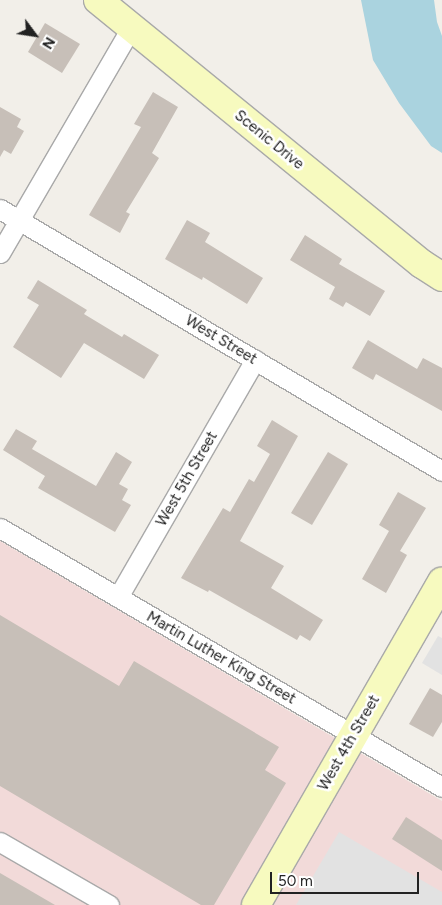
<!DOCTYPE html>
<html>
<head>
<meta charset="utf-8">
<style>
	body { margin:0 }
	#map { position:relative; width:442px; height:905px; overflow:hidden; background:#f2efe9; font-family:Figtree,sans-serif }
	div>[style] { position:absolute }
	.commercial>* { inset:0; background:#f2dad9 }
	.parking>* { inset:0; background:#e2e2e2 }
	.water>* { inset:0; background:#aad3df }
	.building>* { inset:0; background:#c7bfb8 }
	.roads { filter:drop-shadow(1px 0 #a9a9a9) drop-shadow(-1px 0 #a9a9a9) drop-shadow(0 1px #a9a9a9) drop-shadow(0 -1px #a9a9a9) }
	.street>* { height:19px; margin:-9.5px; padding:0 9.5px; transform-origin:9.5px; border-radius:9.5px; background:#fff }
	.secondary>* { height:28px; margin:-14px; padding:0 14px; transform-origin:14px; border-radius:14px; background:#f7fabf }
	span { translate:-50% -50%; white-space:nowrap; text-align:center; line-height:1.15; -webkit-text-stroke:5px #fff; paint-order:stroke }
	.street-label { font-size:15px; color:#222 }
	.north { position:absolute; left:10px; top:10px; width:50px; height:50px; -webkit-text-stroke:4px #fff; paint-order:stroke; rotate:121deg; font-size:14px; font-weight:700; line-height:20px; text-align:center; color:#222 }
	.north::after { content:''; display:block; margin:auto; width:18px; height:22px; background:#222; clip-path:polygon(50% 0,100% 100%,50% 72%,0 100%) }
	.scale { position:absolute; left:270px; top:872px; width:149px; height:22px; box-sizing:border-box; border:2px solid #222; border-top:0; padding-left:6px; font-size:15px; line-height:18px; white-space:nowrap; color:#222; -webkit-text-stroke:4px #fff; paint-order:stroke }
</style>
</head>
<body>
<div id="map">
	<div class="commercial">
		<i style="clip-path:polygon(0 541px,442px 801px,442px 905px,0 905px)"></i>
	</div>
	<div class="parking">
		<i style="clip-path:polygon(438px 636px,442px 638px,442px 675px,422px 663px)"></i>
		<i style="clip-path:polygon(339px 832px,442px 892px,442px 905px,296px 905px)"></i>
	</div>
	<div class="water">
		<i style="clip-path:polygon(361px 0,434px 0,437px 22px,442px 36px,442px 153px,431px 146px,399px 103px,373px 60px)"></i>
	</div>
	<div class="building">
		<i style="clip-path:polygon(45px 23px,80px 44px,62px 73px,28px 52px)"></i>
		<i style="clip-path:polygon(153px 92px,178px 107px,152px 153px,159px 158px,126px 212px,130px 214px,120px 233px,89px 215px,141px 127px,134px 124px)"></i>
		<i style="clip-path:polygon(0 107px,21px 119px,17px 127px,24px 131px,11px 154px,4px 150px,0 157px)"></i>
		<i style="clip-path:polygon(187px 220px,210px 233px,205px 242px,263px 278px,247px 304px,203px 277px,202px 280px,165px 259px)"></i>
		<i style="clip-path:polygon(305px 235px,342px 259px,339px 264px,385px 291px,370px 316px,346px 302px,343px 307px,329px 299px,335px 287px,290px 260px)"></i>
		<i style="clip-path:polygon(38px 280px,87px 310px,84px 314px,122px 337px,124px 334px,159px 355px,144px 379px,84px 343px,61px 378px,13px 347px,39px 305px,27px 298px)"></i>
		<i style="clip-path:polygon(368px 340px,417px 369px,423px 358px,442px 368px,442px 411px,376px 374px,373px 380px,352px 368px)"></i>
		<i style="clip-path:polygon(272px 420px,298px 436px,240px 541px,284px 566px,271px 588px,323px 620px,310px 641px,300px 635px,297px 640px,209px 590px,208px 592px,181px 578px,223px 508px,230px 512px,249px 479px,254px 482px,270px 454px,257px 446px)"></i>
		<i style="clip-path:polygon(16px 429px,37px 441px,32px 449px,96px 486px,116px 452px,132px 462px,119px 484px,128px 489px,122px 500px,131px 505px,115px 532px,38px 488px,45px 476px,3px 450px)"></i>
		<i style="clip-path:polygon(328px 452px,348px 464px,312px 525px,291px 513px)"></i>
		<i style="clip-path:polygon(398px 492px,426px 508px,400px 551px,407px 555px,386px 593px,362px 579px,389px 531px,379px 525px)"></i>
		<i style="clip-path:polygon(0 615px,119px 686px,134px 661px,279px 747px,265px 770px,286px 783px,214px 905px,201px 905px,0 786px)"></i>
		<i style="clip-path:polygon(430px 688px,442px 695px,442px 722px,433px 737px,409px 724px)"></i>
		<i style="clip-path:polygon(406px 817px,442px 840px,442px 871px,392px 839px)"></i>
		<i style="clip-path:polygon(0 873px,55px 905px,0 905px)"></i>
	</div>
	<div class="roads">
		<div class="street">
			<i style="left:0;top:209px;width:514px;rotate:30.66deg"></i>
			<i style="left:0;top:253px;width:260px;rotate:-59.8deg"></i>
			<i style="left:0;top:528px;width:512px;rotate:30.37deg"></i>
			<i style="left:118px;top:597px;width:274px;rotate:-60deg"></i>
			<i style="left:0;top:842px;width:126px;rotate:30deg"></i>
		</div>
		<div class="secondary">
			<i style="left:98px;top:0;width:418px;rotate:39.2deg"></i>
			<i style="left:422px;top:264px;width:24px;rotate:33deg"></i>
			<i style="left:256px;top:905px;width:373px;rotate:-60.1deg"></i>
		</div>
	</div>
	<div class="street-label">
		<span style="left:269px;top:140px;rotate:39deg">Scenic Drive</span>
		<span style="left:221px;top:340px;rotate:31deg">West Street</span>
		<span style="left:187px;top:479px;rotate:-60deg">West 5th Street</span>
		<span style="left:221px;top:658px;rotate:30deg">Martin Luther King Street</span>
		<span style="left:349px;top:743px;rotate:-60deg">West 4th Street</span>
	</div>
	<div class="north">N</div>
	<div class="scale">50 m</div>
</div>
</body>
</html>
